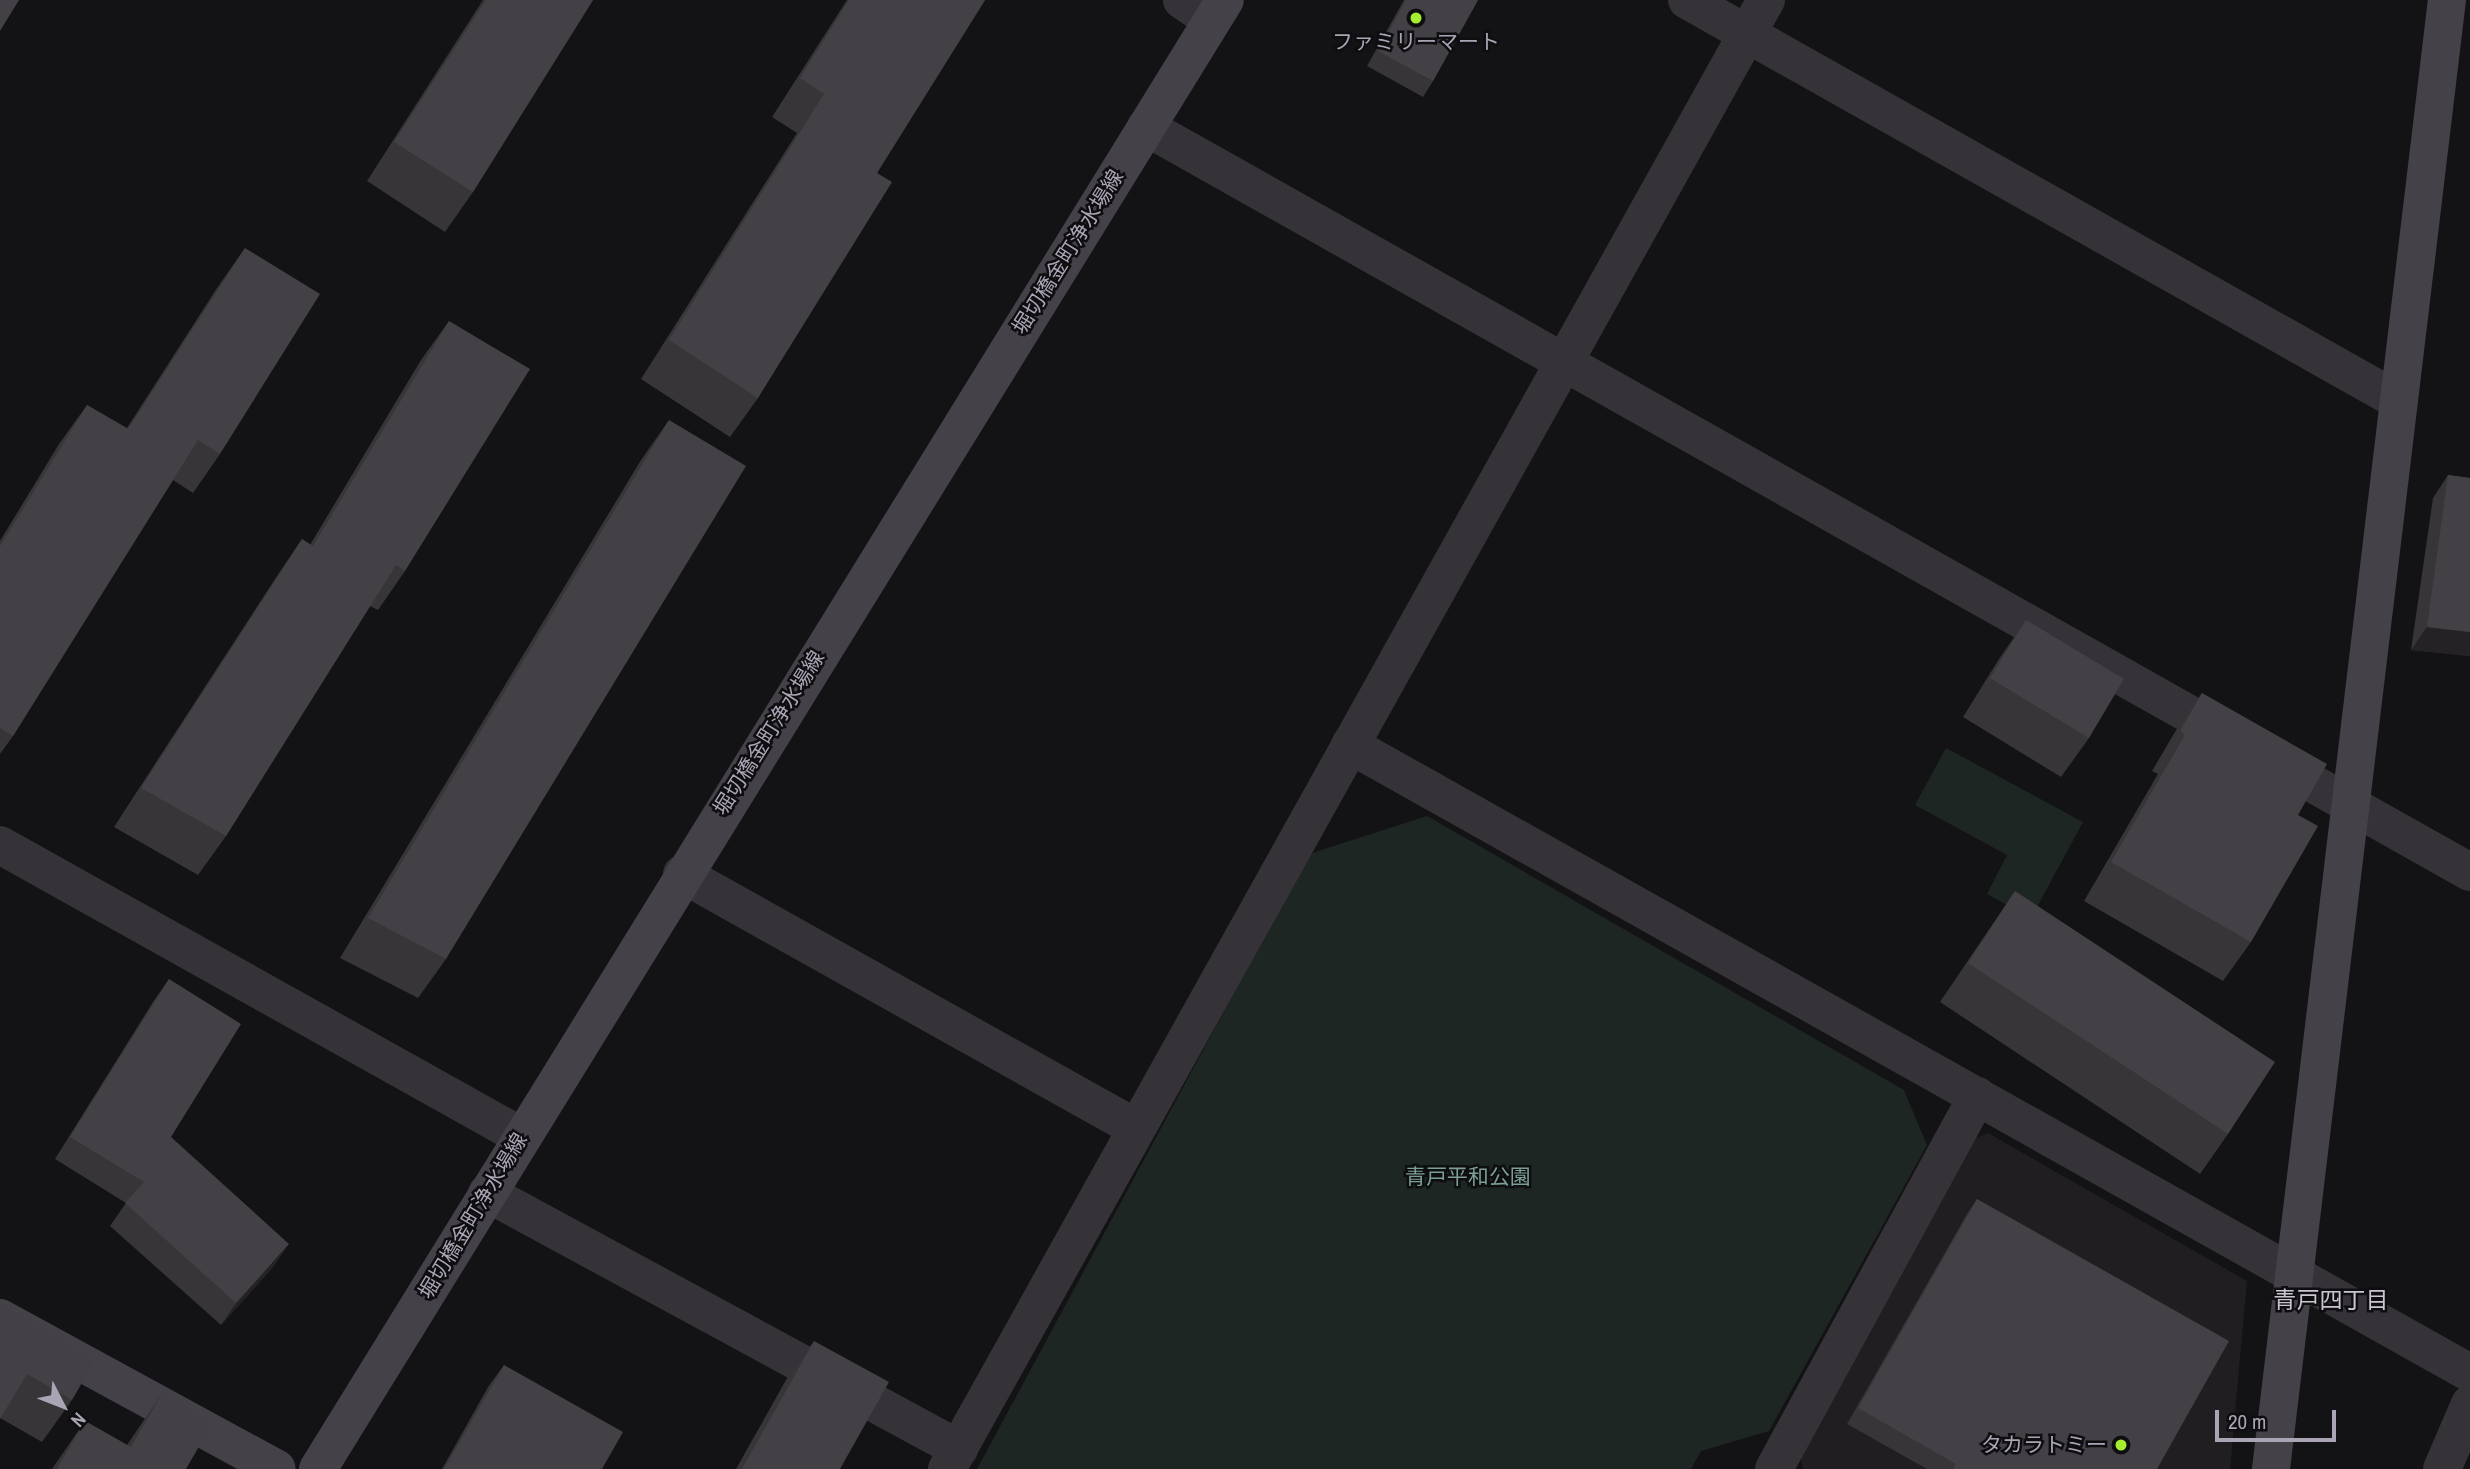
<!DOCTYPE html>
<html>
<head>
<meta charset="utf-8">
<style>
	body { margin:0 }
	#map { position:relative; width:2470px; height:1469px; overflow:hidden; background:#131214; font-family:"Archivo Narrow","Noto Sans JP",sans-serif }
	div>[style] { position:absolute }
	.built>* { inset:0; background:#201e21 }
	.green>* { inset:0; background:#1e2624 }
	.street>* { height:38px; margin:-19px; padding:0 19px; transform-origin:19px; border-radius:19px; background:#363338 }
	.secondary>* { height:38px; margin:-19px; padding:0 19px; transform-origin:19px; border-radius:19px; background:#454148 }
	.wall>* { inset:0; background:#383539 }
	.shaded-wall>* { inset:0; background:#242225 }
	.building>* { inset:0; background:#444146 }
	.dots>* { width:19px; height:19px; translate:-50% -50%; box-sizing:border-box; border:4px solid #0e0d0f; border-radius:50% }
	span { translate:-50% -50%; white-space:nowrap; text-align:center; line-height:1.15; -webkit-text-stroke:5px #0e0d0f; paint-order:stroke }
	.poi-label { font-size:21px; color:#aaa4b4 }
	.right { translate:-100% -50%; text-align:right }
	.street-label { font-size:21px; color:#aaa4b4 }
	.park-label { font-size:21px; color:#7b9f97 }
	.neighbourhood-label { font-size:23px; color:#cac5d0 }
	.north { position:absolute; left:28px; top:1371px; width:70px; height:70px; -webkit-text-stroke:5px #0e0d0f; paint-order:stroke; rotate:132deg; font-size:19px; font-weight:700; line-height:28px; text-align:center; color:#aaa4b4 }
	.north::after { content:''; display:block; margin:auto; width:24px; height:32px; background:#aaa4b4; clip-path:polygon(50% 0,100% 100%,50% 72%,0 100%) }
	.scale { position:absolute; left:2215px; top:1410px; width:121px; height:32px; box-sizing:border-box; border:4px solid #aaa4b4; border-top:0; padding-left:9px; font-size:21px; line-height:24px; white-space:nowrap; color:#aaa4b4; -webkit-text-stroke:5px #0e0d0f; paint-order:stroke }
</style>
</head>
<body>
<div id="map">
	<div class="built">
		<i style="clip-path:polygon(1988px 1133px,2247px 1281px,2230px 1469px,1803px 1469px,1800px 1455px,1966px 1142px)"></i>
	</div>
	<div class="green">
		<i style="clip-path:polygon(1946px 748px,2083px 822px,2031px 918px,1987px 894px,2007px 855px,1915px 805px)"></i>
		<i style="clip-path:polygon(1427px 816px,1904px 1090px,1927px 1145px,1769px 1431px,1701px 1451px,1691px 1469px,977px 1469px,1309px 854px)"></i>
	</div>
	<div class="street">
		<i style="left:1182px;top:0;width:36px;rotate:34deg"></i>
		<i style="left:1687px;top:0;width:817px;rotate:29.39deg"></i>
		<i style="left:1146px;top:127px;width:1519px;rotate:29.37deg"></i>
		<i style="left:1350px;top:745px;width:1284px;rotate:29.28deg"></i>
		<i style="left:0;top:845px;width:597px;rotate:29.19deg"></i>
		<i style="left:682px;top:874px;width:520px;rotate:29.23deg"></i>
		<i style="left:487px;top:1193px;width:537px;rotate:28.47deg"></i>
		<i style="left:947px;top:1469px;width:1682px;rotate:-60.86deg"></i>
		<i style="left:1774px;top:1469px;width:425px;rotate:-61.4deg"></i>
		<i style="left:2442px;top:1469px;width:71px;rotate:-66.7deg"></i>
	</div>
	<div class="secondary">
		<i style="left:0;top:1318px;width:315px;rotate:28.6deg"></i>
		<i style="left:318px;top:1469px;width:1726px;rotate:-58.31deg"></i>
		<i style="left:2271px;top:1469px;width:1480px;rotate:-83.17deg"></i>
	</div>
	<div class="wall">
		<i style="clip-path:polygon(483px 0,593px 0,473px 192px,445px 232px,367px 181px)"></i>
		<i style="clip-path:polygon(847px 0,985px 0,877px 173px,758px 398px,730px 437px,641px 379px,797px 133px,772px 117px)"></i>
		<i style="clip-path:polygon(1404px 0,1478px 0,1433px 81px,1423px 97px,1367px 66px)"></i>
		<i style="clip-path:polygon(245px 248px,220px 454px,193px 493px,173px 480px,13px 736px,0 754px,0 541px,59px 444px,87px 405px,127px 428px,217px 288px)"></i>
		<i style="clip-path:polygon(449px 321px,405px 571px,378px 610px,370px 606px,226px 836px,198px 875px,114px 827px,275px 579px,302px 539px,310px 545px,421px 360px)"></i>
		<i style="clip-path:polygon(669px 420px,446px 959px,418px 998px,340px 958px,641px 460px)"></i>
		<i style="clip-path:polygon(2448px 475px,2470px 478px,2470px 656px,2411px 650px,2433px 498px)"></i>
		<i style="clip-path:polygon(2026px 620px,2089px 738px,2061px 777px,1963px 717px,1999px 659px)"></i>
		<i style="clip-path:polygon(2202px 693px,2298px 815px,2251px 942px,2223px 981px,2084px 901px,2158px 774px,2152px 771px,2175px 732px)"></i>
		<i style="clip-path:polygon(2015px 891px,2228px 1134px,2200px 1174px,1940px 1002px)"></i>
		<i style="clip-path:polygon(169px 979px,171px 1137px,274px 1266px,221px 1325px,110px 1226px,126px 1203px,55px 1159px,153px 1002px)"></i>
		<i style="clip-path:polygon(1977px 1199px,2157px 1469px,1927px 1469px,1847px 1424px,1967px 1214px)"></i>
		<i style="clip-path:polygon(0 1306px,72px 1400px,42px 1442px,0 1418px)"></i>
		<i style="clip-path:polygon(814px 1341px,840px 1469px,736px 1469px,786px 1380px)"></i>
		<i style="clip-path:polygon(504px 1365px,602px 1469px,442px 1469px,488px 1387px)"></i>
		<i style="clip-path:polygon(161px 1395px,186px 1469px,52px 1469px,85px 1421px,127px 1445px)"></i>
	</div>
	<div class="shaded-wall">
		<i style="clip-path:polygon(2427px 627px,2470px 632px,2470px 656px,2411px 650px)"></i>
		<i style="clip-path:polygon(289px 1244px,274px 1266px,221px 1325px,236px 1303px)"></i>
	</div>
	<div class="building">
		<i style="clip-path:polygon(0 0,19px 0,0 31px)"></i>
		<i style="clip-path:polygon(486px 0,593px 0,473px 192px,394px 142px)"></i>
		<i style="clip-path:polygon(849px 0,985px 0,877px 173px,892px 182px,758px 398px,669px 340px,824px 94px,800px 78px)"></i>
		<i style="clip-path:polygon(1406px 0,1478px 0,1433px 81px,1378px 51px)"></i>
		<i style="clip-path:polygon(245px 248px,320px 294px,220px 454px,198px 440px,13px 736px,0 728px,0 546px,87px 405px,128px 429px)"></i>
		<i style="clip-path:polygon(449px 321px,530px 369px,405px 571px,396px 565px,226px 836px,141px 788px,302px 539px,313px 546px)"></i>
		<i style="clip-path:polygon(669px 420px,746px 466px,446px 959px,368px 918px)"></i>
		<i style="clip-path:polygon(2448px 475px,2470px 478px,2470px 632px,2427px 627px)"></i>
		<i style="clip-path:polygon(2026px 620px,2124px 679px,2089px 738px,1990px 678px)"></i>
		<i style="clip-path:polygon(2202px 693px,2327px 764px,2298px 815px,2318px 826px,2251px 942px,2111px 862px,2185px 735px,2180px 731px)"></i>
		<i style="clip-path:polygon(2015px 891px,2275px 1062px,2228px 1134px,1968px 963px)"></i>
		<i style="clip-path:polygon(169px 979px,241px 1024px,171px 1137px,289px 1244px,236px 1303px,125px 1203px,144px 1182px,70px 1137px)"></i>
		<i style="clip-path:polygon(1977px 1199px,2229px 1341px,2157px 1469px,1953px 1469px,1956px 1464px,1858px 1408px)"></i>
		<i style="clip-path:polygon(0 1306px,94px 1362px,72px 1400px,27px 1374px,0 1419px)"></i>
		<i style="clip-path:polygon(814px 1341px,889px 1382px,840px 1469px,742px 1469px)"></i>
		<i style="clip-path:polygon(504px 1365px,623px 1432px,602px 1469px,444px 1469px)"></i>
		<i style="clip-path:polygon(161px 1395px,212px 1424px,186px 1469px,57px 1469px,85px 1421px,131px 1447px)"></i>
	</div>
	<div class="dots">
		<i style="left:1416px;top:18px;background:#a5ed30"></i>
		<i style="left:2121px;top:1445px;background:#a5ed30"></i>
	</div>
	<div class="poi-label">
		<span style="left:1416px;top:42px">ファミリーマート</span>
		<span class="right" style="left:2107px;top:1445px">タカラトミー</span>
	</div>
	<div class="street-label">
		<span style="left:1068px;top:252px;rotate:-58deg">堀切橋金町浄水場線</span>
		<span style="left:769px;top:733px;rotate:-58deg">堀切橋金町浄水場線</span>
		<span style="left:473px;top:1216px;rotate:-59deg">堀切橋金町浄水場線</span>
	</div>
	<div class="park-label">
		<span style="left:1468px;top:1177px">青戸平和公園</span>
	</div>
	<div class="neighbourhood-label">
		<span style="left:2331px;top:1300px">青戸四丁目</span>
	</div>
	<div class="north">N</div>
	<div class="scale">20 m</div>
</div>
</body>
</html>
